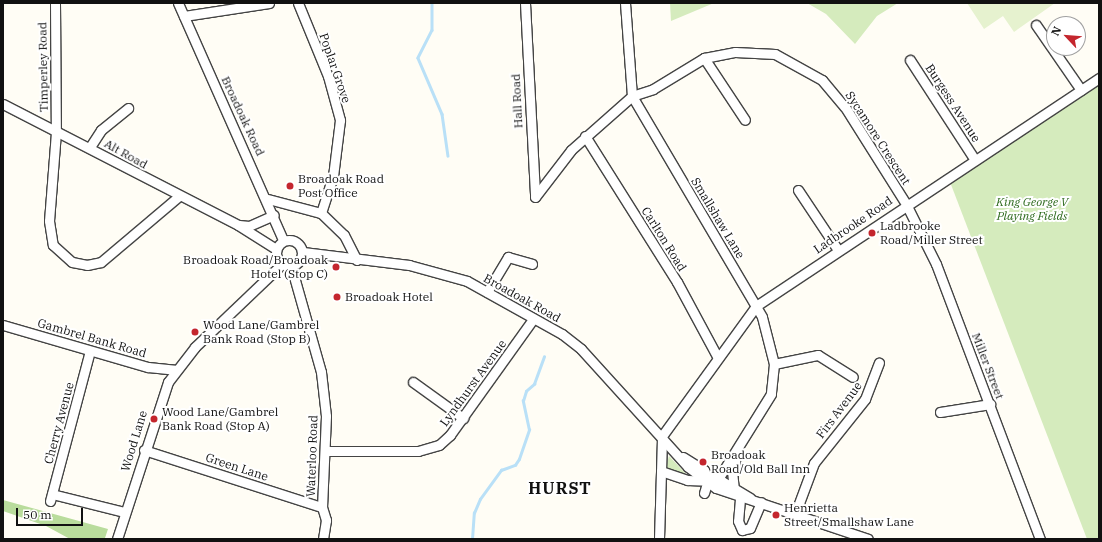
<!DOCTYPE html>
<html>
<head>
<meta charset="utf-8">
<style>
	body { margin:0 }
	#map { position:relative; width:1102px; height:542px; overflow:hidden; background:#fffdf5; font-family:"IBM Plex Serif",serif }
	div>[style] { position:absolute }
	.green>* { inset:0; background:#d5ebbd }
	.forest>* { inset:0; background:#b9dc9c }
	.pitch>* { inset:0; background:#e6f2cf }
	.stream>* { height:2.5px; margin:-1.25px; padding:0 1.25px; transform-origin:1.25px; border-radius:1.25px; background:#b9e0f7 }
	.roads { filter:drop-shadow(1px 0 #444) drop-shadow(-1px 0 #444) drop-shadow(0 1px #444) drop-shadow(0 -1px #444) }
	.minor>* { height:9px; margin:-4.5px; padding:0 4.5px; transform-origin:4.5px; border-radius:4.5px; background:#fff }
	.minor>.ring { margin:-4.5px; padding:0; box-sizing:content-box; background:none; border:9px solid #fff; border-radius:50% }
	.dots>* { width:11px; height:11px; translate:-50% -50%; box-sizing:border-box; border:2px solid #fff; border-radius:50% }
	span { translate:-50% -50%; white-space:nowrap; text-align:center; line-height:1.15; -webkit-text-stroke:4px #fff; paint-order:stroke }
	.street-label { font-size:12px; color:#111 }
	.poi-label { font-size:12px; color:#111 }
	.left { translate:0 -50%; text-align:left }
	.right { translate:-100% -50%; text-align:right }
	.park-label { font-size:12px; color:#2f6b1f; font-style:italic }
	.district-label { font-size:16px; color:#111; font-weight:700; letter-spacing:1px }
	.frame { position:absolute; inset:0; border:4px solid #111; pointer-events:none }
	.north { position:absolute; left:1046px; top:16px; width:40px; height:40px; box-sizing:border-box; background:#fff; border:1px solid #a0a0a0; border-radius:50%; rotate:296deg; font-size:11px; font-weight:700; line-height:16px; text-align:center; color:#111 }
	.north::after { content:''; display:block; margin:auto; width:14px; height:18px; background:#c4262e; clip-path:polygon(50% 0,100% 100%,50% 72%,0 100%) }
	.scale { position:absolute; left:16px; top:508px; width:67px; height:18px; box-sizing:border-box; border:2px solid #111; border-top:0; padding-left:5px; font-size:12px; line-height:14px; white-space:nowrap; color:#111; -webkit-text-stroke:3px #fff; paint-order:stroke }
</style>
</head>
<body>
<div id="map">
	<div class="green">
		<i style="clip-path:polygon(670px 3px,714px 3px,671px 21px)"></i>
		<i style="clip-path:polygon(807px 3px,898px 3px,877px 16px,855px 44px,826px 14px)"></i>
		<i style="clip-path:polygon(1099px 85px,1099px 539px,1087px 539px,950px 182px)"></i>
		<i style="clip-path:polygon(669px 456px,686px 474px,686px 476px,666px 467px)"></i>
	</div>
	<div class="forest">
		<i style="clip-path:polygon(3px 500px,108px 529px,105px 538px,70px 539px,46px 526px,3px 511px)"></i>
	</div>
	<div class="pitch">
		<i style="clip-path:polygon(967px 3px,1055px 3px,1014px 32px,1003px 16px,984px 29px)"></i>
	</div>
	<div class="stream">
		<i style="left:432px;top:3px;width:27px;rotate:90deg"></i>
		<i style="left:432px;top:30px;width:31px;rotate:117deg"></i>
		<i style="left:418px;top:58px;width:61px;rotate:66.8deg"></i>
		<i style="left:442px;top:114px;width:42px;rotate:81.9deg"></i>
		<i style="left:472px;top:539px;width:26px;rotate:-86deg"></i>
		<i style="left:474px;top:513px;width:15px;rotate:-67deg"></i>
		<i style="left:480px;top:499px;width:36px;rotate:-54deg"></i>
		<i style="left:501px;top:470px;width:15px;rotate:-20deg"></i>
		<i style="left:515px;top:465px;width:7px;rotate:-56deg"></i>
		<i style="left:519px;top:459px;width:31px;rotate:-71deg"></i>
		<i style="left:529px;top:430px;width:30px;rotate:-102deg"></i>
		<i style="left:523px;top:401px;width:10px;rotate:-73deg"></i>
		<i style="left:526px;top:391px;width:11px;rotate:-41deg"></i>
		<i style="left:534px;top:384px;width:29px;rotate:-70deg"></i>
	</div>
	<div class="roads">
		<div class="minor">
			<i style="left:55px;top:3px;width:129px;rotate:89.6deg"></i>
			<i style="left:56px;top:132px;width:89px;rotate:94.5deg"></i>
			<i style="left:49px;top:221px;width:24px;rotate:81deg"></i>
			<i style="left:53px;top:245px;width:25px;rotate:42deg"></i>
			<i style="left:72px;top:262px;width:15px;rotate:11deg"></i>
			<i style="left:87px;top:265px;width:14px;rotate:-12deg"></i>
			<i style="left:101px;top:262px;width:101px;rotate:-40.2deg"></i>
			<i style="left:178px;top:3px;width:259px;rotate:66.1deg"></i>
			<i style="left:298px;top:3px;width:79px;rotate:67.7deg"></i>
			<i style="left:328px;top:76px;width:46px;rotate:74.7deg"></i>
			<i style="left:340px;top:120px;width:56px;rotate:97.1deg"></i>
			<i style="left:333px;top:176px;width:39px;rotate:108deg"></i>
			<i style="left:525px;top:3px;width:194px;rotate:87deg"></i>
			<i style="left:625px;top:3px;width:93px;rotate:85.7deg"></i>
			<i style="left:632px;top:96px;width:256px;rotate:59.5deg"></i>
			<i style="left:762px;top:317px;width:49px;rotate:75.7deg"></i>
			<i style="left:774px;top:364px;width:30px;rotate:96deg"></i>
			<i style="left:771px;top:394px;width:97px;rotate:121.9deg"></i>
			<i style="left:720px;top:476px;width:13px;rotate:162deg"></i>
			<i style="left:184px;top:16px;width:86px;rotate:-8.7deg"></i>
			<i style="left:1036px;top:25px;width:79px;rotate:55.3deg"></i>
			<i style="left:704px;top:58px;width:74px;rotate:56.5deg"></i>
			<i style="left:910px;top:60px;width:119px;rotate:57deg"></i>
			<i style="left:3px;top:104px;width:264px;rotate:27.2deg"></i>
			<i style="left:238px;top:225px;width:45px;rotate:32.3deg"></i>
			<i style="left:585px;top:136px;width:173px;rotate:57.8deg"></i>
			<i style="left:677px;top:282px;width:86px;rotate:61.7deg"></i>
			<i style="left:90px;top:147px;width:20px;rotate:-57deg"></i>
			<i style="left:101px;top:130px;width:35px;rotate:-39deg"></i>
			<i style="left:798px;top:190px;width:72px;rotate:56.3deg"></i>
			<i style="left:535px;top:197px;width:59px;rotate:-52.5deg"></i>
			<i style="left:571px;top:150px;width:81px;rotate:-41.5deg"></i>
			<i style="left:632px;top:96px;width:22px;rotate:-18deg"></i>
			<i style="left:653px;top:89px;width:60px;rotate:-31.3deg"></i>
			<i style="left:704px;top:58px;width:32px;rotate:-11deg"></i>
			<i style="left:735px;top:52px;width:40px;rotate:2.9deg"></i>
			<i style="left:775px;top:54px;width:54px;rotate:29deg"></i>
			<i style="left:822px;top:80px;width:35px;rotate:50deg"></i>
			<i style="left:845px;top:107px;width:115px;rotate:57.8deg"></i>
			<i style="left:906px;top:204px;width:67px;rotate:63.4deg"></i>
			<i style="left:936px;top:264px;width:294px;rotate:69.3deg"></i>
			<i style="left:268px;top:199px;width:55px;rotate:14.8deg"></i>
			<i style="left:321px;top:213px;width:32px;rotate:44deg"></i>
			<i style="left:344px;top:235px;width:28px;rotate:63deg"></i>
			<i style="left:239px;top:225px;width:10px;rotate:6deg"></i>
			<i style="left:249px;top:226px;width:27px;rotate:-24deg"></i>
			<i class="ring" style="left:276px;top:240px;width:17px;height:17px"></i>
			<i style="left:303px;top:252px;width:107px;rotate:7deg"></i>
			<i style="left:409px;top:265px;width:60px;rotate:15.4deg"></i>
			<i style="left:467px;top:281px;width:109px;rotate:29.2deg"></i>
			<i style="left:562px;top:334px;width:24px;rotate:38deg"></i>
			<i style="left:581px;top:349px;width:159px;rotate:47.8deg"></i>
			<i style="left:688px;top:467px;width:35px;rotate:37deg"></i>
			<i style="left:716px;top:488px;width:160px;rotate:18.5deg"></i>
			<i style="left:291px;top:266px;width:110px;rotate:74.2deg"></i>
			<i style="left:321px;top:372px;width:44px;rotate:83.5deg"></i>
			<i style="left:326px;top:416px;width:91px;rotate:92.5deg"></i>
			<i style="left:322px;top:507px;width:14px;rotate:73deg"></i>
			<i style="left:326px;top:520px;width:19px;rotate:99deg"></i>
			<i style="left:487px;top:292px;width:41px;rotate:-59deg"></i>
			<i style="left:508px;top:257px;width:25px;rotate:16deg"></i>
			<i style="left:3px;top:325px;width:151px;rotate:16.2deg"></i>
			<i style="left:148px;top:367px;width:27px;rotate:6deg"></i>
			<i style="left:774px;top:364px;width:45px;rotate:-11.6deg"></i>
			<i style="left:818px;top:355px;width:41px;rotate:32.2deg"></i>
			<i style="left:413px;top:382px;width:62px;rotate:35.8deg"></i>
			<i style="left:940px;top:412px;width:51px;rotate:-9.1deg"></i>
			<i style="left:662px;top:436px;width:160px;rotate:-54.1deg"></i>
			<i style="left:756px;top:306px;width:412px;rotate:-33.6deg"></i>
			<i style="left:144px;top:450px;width:187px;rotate:17.8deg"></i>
			<i style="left:326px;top:451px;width:92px"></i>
			<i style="left:418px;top:451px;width:22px;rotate:-16deg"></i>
			<i style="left:439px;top:445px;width:15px;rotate:-42deg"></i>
			<i style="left:450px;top:435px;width:143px;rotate:-54.4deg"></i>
			<i style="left:683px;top:457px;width:25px;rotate:32deg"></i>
			<i style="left:704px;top:470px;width:11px;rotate:68deg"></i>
			<i style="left:661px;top:471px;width:28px;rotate:19deg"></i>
			<i style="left:687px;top:480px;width:35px;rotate:2deg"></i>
			<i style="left:722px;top:481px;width:33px;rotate:31deg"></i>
			<i style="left:734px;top:490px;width:18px;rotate:-96deg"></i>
			<i style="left:732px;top:472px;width:24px;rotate:-75deg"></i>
			<i style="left:704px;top:493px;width:14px;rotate:-73deg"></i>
			<i style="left:52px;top:494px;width:75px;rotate:13.9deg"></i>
			<i style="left:740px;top:499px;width:22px;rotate:95deg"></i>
			<i style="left:738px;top:521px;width:10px;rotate:66deg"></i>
			<i style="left:742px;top:530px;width:8px;rotate:-14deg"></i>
			<i style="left:750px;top:528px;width:28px;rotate:-67deg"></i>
			<i style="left:50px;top:501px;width:155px;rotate:-75.1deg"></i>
			<i style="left:795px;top:514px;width:54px;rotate:-69.6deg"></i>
			<i style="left:814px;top:463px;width:82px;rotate:-51.4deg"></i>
			<i style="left:865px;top:399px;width:39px;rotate:-69deg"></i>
			<i style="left:117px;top:539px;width:165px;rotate:-72deg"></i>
			<i style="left:168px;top:382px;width:44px;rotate:-52.4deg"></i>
			<i style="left:195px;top:347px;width:120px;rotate:-43.7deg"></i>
			<i style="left:659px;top:539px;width:103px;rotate:-88.3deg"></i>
		</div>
	</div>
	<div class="dots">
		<i style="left:290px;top:186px;background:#c4262e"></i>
		<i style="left:872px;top:233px;background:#c4262e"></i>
		<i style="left:336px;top:267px;background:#c4262e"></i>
		<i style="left:337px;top:297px;background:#c4262e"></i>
		<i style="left:195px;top:332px;background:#c4262e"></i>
		<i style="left:154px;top:419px;background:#c4262e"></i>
		<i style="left:703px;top:462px;background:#c4262e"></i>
		<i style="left:776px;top:515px;background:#c4262e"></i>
	</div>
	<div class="street-label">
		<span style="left:43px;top:67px;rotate:-91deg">Timperley Road</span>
		<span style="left:335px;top:68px;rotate:71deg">Poplar Grove</span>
		<span style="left:517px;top:101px;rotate:-93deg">Hall Road</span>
		<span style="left:953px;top:103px;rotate:57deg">Burgess Avenue</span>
		<span style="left:243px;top:116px;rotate:65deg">Broadoak Road</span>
		<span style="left:878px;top:138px;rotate:57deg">Sycamore Crescent</span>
		<span style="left:126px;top:154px;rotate:29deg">Alt Road</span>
		<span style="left:718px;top:218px;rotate:59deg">Smallshaw Lane</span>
		<span style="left:853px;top:225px;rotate:-34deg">Ladbrooke Road</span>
		<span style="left:664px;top:239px;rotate:58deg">Carlton Road</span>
		<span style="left:522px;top:298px;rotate:29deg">Broadoak Road</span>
		<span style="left:92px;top:338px;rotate:16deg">Gambrel Bank Road</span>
		<span style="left:988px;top:366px;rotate:69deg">Miller Street</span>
		<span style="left:473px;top:383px;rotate:-54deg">Lyndhurst Avenue</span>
		<span style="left:839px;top:410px;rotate:-53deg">Firs Avenue</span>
		<span style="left:59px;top:423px;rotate:-75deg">Cherry Avenue</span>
		<span style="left:134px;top:441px;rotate:-73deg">Wood Lane</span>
		<span style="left:312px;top:456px;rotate:-88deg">Waterloo Road</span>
		<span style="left:237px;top:467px;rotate:18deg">Green Lane</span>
	</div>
	<div class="poi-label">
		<span class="left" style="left:298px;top:186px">Broadoak Road<br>Post Office</span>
		<span class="left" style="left:880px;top:233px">Ladbrooke<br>Road/Miller Street</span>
		<span class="right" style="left:328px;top:267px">Broadoak Road/Broadoak<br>Hotel (Stop C)</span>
		<span class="left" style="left:345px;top:297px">Broadoak Hotel</span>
		<span class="left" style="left:203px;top:332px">Wood Lane/Gambrel<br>Bank Road (Stop B)</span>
		<span class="left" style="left:162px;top:419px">Wood Lane/Gambrel<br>Bank Road (Stop A)</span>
		<span class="left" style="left:711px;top:462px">Broadoak<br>Road/Old Ball Inn</span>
		<span class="left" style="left:784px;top:515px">Henrietta<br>Street/Smallshaw Lane</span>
	</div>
	<div class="park-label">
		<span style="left:1032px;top:209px">King George V<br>Playing Fields</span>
	</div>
	<div class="district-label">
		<span style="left:560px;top:488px">HURST</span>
	</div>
	<div class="frame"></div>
	<div class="north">N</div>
	<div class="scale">50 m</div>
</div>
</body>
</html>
